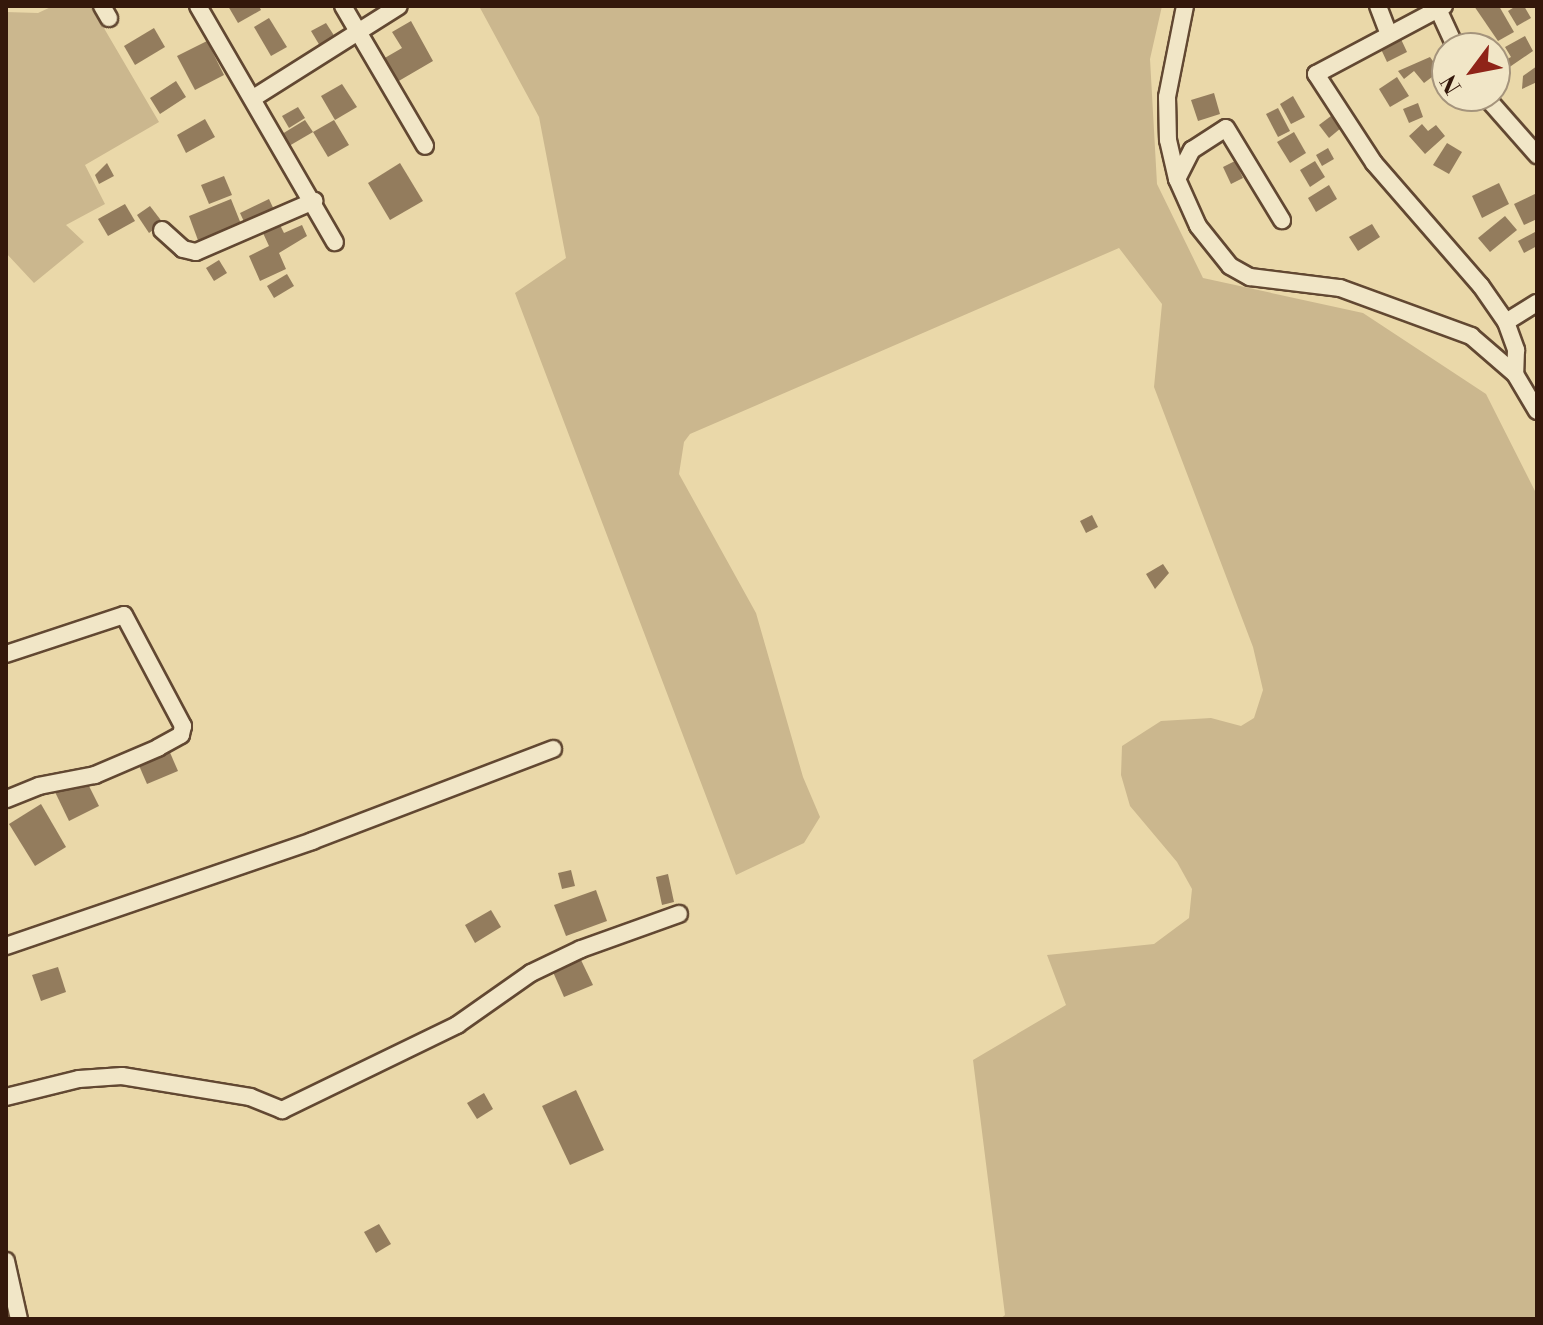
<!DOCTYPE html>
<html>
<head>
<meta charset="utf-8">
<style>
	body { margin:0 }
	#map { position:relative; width:1543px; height:1325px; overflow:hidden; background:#ead8a9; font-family:"Libre Bodoni",serif }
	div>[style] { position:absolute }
	.green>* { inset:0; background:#cbb78e }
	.building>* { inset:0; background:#937c5d }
	.roads { filter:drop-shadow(2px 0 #624832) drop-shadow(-2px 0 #624832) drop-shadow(0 2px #624832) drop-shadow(0 -2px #624832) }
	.street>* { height:16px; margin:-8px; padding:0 8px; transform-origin:8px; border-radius:8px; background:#f1e6c7 }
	span { translate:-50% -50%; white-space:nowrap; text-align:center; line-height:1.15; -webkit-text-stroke:6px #f1e6c7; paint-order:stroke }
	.frame { position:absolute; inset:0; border:8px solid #34180b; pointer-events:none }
	.north { position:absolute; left:1431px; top:32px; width:80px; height:80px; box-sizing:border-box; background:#f1e6c7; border:2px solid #a5947c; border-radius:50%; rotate:238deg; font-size:22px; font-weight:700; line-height:32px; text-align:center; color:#34180b }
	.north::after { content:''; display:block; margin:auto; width:28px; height:36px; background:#8f2418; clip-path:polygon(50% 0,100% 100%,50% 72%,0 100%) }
</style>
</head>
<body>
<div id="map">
	<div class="green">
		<i style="clip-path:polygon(53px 6px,91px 6px,159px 122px,85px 165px,105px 204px,66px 225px,84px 242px,34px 283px,6px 253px,6px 12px,38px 13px)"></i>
		<i style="clip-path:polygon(479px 6px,1162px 6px,1150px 59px,1157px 184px,1203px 278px,1363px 313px,1486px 394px,1537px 495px,1537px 1319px,1000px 1319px,1005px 1315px,973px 1060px,1066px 1005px,1047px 955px,1154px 944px,1189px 918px,1192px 889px,1177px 862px,1130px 806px,1121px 775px,1122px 746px,1161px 721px,1211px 718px,1241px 726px,1254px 718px,1263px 690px,1253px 647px,1154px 387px,1162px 304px,1119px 248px,690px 434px,684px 442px,679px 474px,756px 613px,803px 777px,820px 817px,804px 843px,736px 875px,515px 293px,566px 258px,539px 117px)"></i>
	</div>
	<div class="building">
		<i style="clip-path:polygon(228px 6px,259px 6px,261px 10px,238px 23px)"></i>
		<i style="clip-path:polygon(1474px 6px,1499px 6px,1514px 32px,1498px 41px)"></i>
		<i style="clip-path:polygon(1516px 6px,1524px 6px,1531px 18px,1517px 26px,1508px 11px)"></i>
		<i style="clip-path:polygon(269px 18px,287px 47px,271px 56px,254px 27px)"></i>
		<i style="clip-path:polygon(411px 21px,433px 61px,397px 82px,383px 59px,402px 48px,392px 32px)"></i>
		<i style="clip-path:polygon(326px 23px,335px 37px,320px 46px,311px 31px)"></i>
		<i style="clip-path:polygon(154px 28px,165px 47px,135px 65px,124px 46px)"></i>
		<i style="clip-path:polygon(1525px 36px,1533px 51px,1495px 77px,1495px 66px,1511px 57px,1505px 47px)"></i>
		<i style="clip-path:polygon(1400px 37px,1407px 52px,1387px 62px,1380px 47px)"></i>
		<i style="clip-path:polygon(207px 41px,224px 75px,195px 90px,177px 56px)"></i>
		<i style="clip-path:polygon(1430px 57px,1440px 71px,1424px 83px,1414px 71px,1404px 79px,1398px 71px)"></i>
		<i style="clip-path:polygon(1537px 66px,1537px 82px,1522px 89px,1523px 76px)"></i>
		<i style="clip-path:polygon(1397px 77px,1409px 96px,1390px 107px,1379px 89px)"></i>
		<i style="clip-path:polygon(176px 81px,186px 97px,160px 114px,150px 98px)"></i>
		<i style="clip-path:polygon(342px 84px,357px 107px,335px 120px,321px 96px)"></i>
		<i style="clip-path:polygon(1214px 93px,1220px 114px,1198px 121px,1191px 100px)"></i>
		<i style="clip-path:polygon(1293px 96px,1305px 117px,1291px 124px,1280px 104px)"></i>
		<i style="clip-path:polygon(1418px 103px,1423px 117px,1409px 123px,1403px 109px)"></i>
		<i style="clip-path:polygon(298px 107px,305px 118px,289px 128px,282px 116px)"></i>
		<i style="clip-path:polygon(1278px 108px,1290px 131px,1278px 137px,1266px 114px)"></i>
		<i style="clip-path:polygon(1331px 116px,1341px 128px,1329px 138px,1319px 125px)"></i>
		<i style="clip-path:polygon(205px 119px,215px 137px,186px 153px,177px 135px)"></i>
		<i style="clip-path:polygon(305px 120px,313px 132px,289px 146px,282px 134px)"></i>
		<i style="clip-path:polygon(334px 120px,349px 145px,328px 157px,313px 132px)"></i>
		<i style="clip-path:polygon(1422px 124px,1428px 131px,1436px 125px,1445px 136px,1425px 154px,1409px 136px)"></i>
		<i style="clip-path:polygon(1294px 132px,1306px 153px,1290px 163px,1277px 142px)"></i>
		<i style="clip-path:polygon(1447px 143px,1462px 152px,1449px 174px,1433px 165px)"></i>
		<i style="clip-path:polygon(1328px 148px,1334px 159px,1322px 166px,1316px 155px)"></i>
		<i style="clip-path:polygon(1235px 161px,1243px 178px,1231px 184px,1223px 167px)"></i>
		<i style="clip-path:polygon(1315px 161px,1325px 177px,1310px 187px,1300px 170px)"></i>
		<i style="clip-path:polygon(107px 163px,114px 176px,99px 184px,95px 175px)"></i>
		<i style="clip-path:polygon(400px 163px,423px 201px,390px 220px,368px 183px)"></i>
		<i style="clip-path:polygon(224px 176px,232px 195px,209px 204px,201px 185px)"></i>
		<i style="clip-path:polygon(1499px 183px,1509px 204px,1482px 218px,1472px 196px)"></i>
		<i style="clip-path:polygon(1329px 185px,1337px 199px,1316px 212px,1308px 198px)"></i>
		<i style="clip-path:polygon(1537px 193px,1537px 219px,1524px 225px,1514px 204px)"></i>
		<i style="clip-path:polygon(231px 199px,243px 229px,199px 243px,189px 216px)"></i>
		<i style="clip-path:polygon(269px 199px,276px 214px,247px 228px,240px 213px)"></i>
		<i style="clip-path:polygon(125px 204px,135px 221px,108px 236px,98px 219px)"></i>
		<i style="clip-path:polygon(150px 206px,163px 223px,149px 233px,137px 215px)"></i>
		<i style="clip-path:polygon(1505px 216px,1517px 230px,1490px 252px,1478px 238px)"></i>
		<i style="clip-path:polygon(1372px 224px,1380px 237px,1358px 251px,1349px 237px)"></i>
		<i style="clip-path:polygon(280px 225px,284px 233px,302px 225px,307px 236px,279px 253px,286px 269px,260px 281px,249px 256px,269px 246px,263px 233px)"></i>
		<i style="clip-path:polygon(1537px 231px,1537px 246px,1524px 253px,1518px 241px)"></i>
		<i style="clip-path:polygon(219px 260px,227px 273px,214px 281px,206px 268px)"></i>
		<i style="clip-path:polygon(287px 274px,294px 286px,274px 298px,267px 286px)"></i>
		<i style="clip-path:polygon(1092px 515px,1098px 527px,1086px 533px,1080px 521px)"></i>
		<i style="clip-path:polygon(1163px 564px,1169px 573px,1155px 589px,1146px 574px)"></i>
		<i style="clip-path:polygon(168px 748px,178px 771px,147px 784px,137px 761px)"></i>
		<i style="clip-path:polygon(85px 778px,99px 806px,69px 821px,55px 792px)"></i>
		<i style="clip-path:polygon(41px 804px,66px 847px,35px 866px,9px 824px)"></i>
		<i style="clip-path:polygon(571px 870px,575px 886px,562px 889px,558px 873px)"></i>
		<i style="clip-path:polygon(668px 874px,674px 902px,662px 905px,656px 877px)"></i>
		<i style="clip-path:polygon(596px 890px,607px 921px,566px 936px,554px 905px)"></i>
		<i style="clip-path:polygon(491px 910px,501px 927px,475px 943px,465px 925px)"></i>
		<i style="clip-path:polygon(581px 960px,593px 985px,564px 997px,553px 972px)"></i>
		<i style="clip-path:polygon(58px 967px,66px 992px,41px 1001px,32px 975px)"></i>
		<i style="clip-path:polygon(576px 1090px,604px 1150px,570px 1165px,542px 1106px)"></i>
		<i style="clip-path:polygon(484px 1093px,493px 1109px,477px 1119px,467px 1103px)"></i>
		<i style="clip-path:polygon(379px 1224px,391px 1244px,376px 1253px,364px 1232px)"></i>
	</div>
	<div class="roads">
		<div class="street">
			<i style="left:102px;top:6px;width:14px;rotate:60deg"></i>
			<i style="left:198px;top:6px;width:273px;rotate:59.9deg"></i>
			<i style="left:343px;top:6px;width:162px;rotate:59.6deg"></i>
			<i style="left:1185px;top:6px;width:93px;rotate:101.2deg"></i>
			<i style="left:1167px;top:97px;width:43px;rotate:88.7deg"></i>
			<i style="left:1168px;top:140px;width:40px;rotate:77deg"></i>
			<i style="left:1177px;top:179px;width:51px;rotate:65.9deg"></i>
			<i style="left:1198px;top:226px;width:51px;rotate:51.3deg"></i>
			<i style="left:1230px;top:266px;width:23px;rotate:29deg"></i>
			<i style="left:1250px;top:277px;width:91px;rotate:7deg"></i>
			<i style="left:1340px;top:288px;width:140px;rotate:20.1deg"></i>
			<i style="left:1471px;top:336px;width:58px;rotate:40.8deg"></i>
			<i style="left:1515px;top:374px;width:43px;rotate:59.3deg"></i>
			<i style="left:1378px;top:6px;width:28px;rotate:69deg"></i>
			<i style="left:1444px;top:6px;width:145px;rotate:152deg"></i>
			<i style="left:1316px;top:74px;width:106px;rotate:56.9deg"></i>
			<i style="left:1374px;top:163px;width:163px;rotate:49deg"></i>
			<i style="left:1481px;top:286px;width:44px;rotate:55.2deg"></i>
			<i style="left:1506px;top:322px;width:30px;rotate:70deg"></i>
			<i style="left:1516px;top:350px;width:24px;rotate:92deg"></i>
			<i style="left:1438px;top:9px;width:43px;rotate:65.2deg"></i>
			<i style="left:1485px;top:96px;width:79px;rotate:48.6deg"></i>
			<i style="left:255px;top:97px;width:170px;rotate:-32.3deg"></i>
			<i style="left:1177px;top:179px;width:33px;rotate:-63deg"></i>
			<i style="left:1192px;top:150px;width:40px;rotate:-32.9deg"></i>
			<i style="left:1226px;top:128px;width:108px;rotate:58.7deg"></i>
			<i style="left:162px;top:230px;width:28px;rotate:42deg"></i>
			<i style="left:183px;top:249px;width:13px;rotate:13deg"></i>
			<i style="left:196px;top:252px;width:129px;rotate:-23.4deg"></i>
			<i style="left:1506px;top:322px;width:36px;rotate:-32deg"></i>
			<i style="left:6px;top:654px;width:124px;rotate:-18.3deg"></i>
			<i style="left:124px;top:615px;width:126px;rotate:62deg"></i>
			<i style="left:183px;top:726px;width:9px;rotate:103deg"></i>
			<i style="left:181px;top:735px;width:26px;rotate:151deg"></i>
			<i style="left:158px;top:748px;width:69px;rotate:156.8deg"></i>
			<i style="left:95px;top:775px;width:57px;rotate:168.9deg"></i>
			<i style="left:39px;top:786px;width:35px;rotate:158deg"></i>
			<i style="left:6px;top:946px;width:324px;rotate:-18.9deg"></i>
			<i style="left:312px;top:841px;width:258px;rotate:-20.9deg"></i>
			<i style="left:6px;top:1097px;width:75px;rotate:-13.9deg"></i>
			<i style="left:79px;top:1079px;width:43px;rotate:-4deg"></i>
			<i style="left:122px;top:1076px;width:130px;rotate:9.3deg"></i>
			<i style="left:250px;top:1097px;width:35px;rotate:22deg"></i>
			<i style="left:282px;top:1110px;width:195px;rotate:-25.9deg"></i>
			<i style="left:457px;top:1025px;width:90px;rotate:-35.1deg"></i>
			<i style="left:531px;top:973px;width:55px;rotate:-25.6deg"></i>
			<i style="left:581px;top:949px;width:104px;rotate:-19.7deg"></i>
			<i style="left:6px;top:1261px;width:59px;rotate:77.4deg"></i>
		</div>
	</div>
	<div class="frame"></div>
	<div class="north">N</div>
</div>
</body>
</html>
